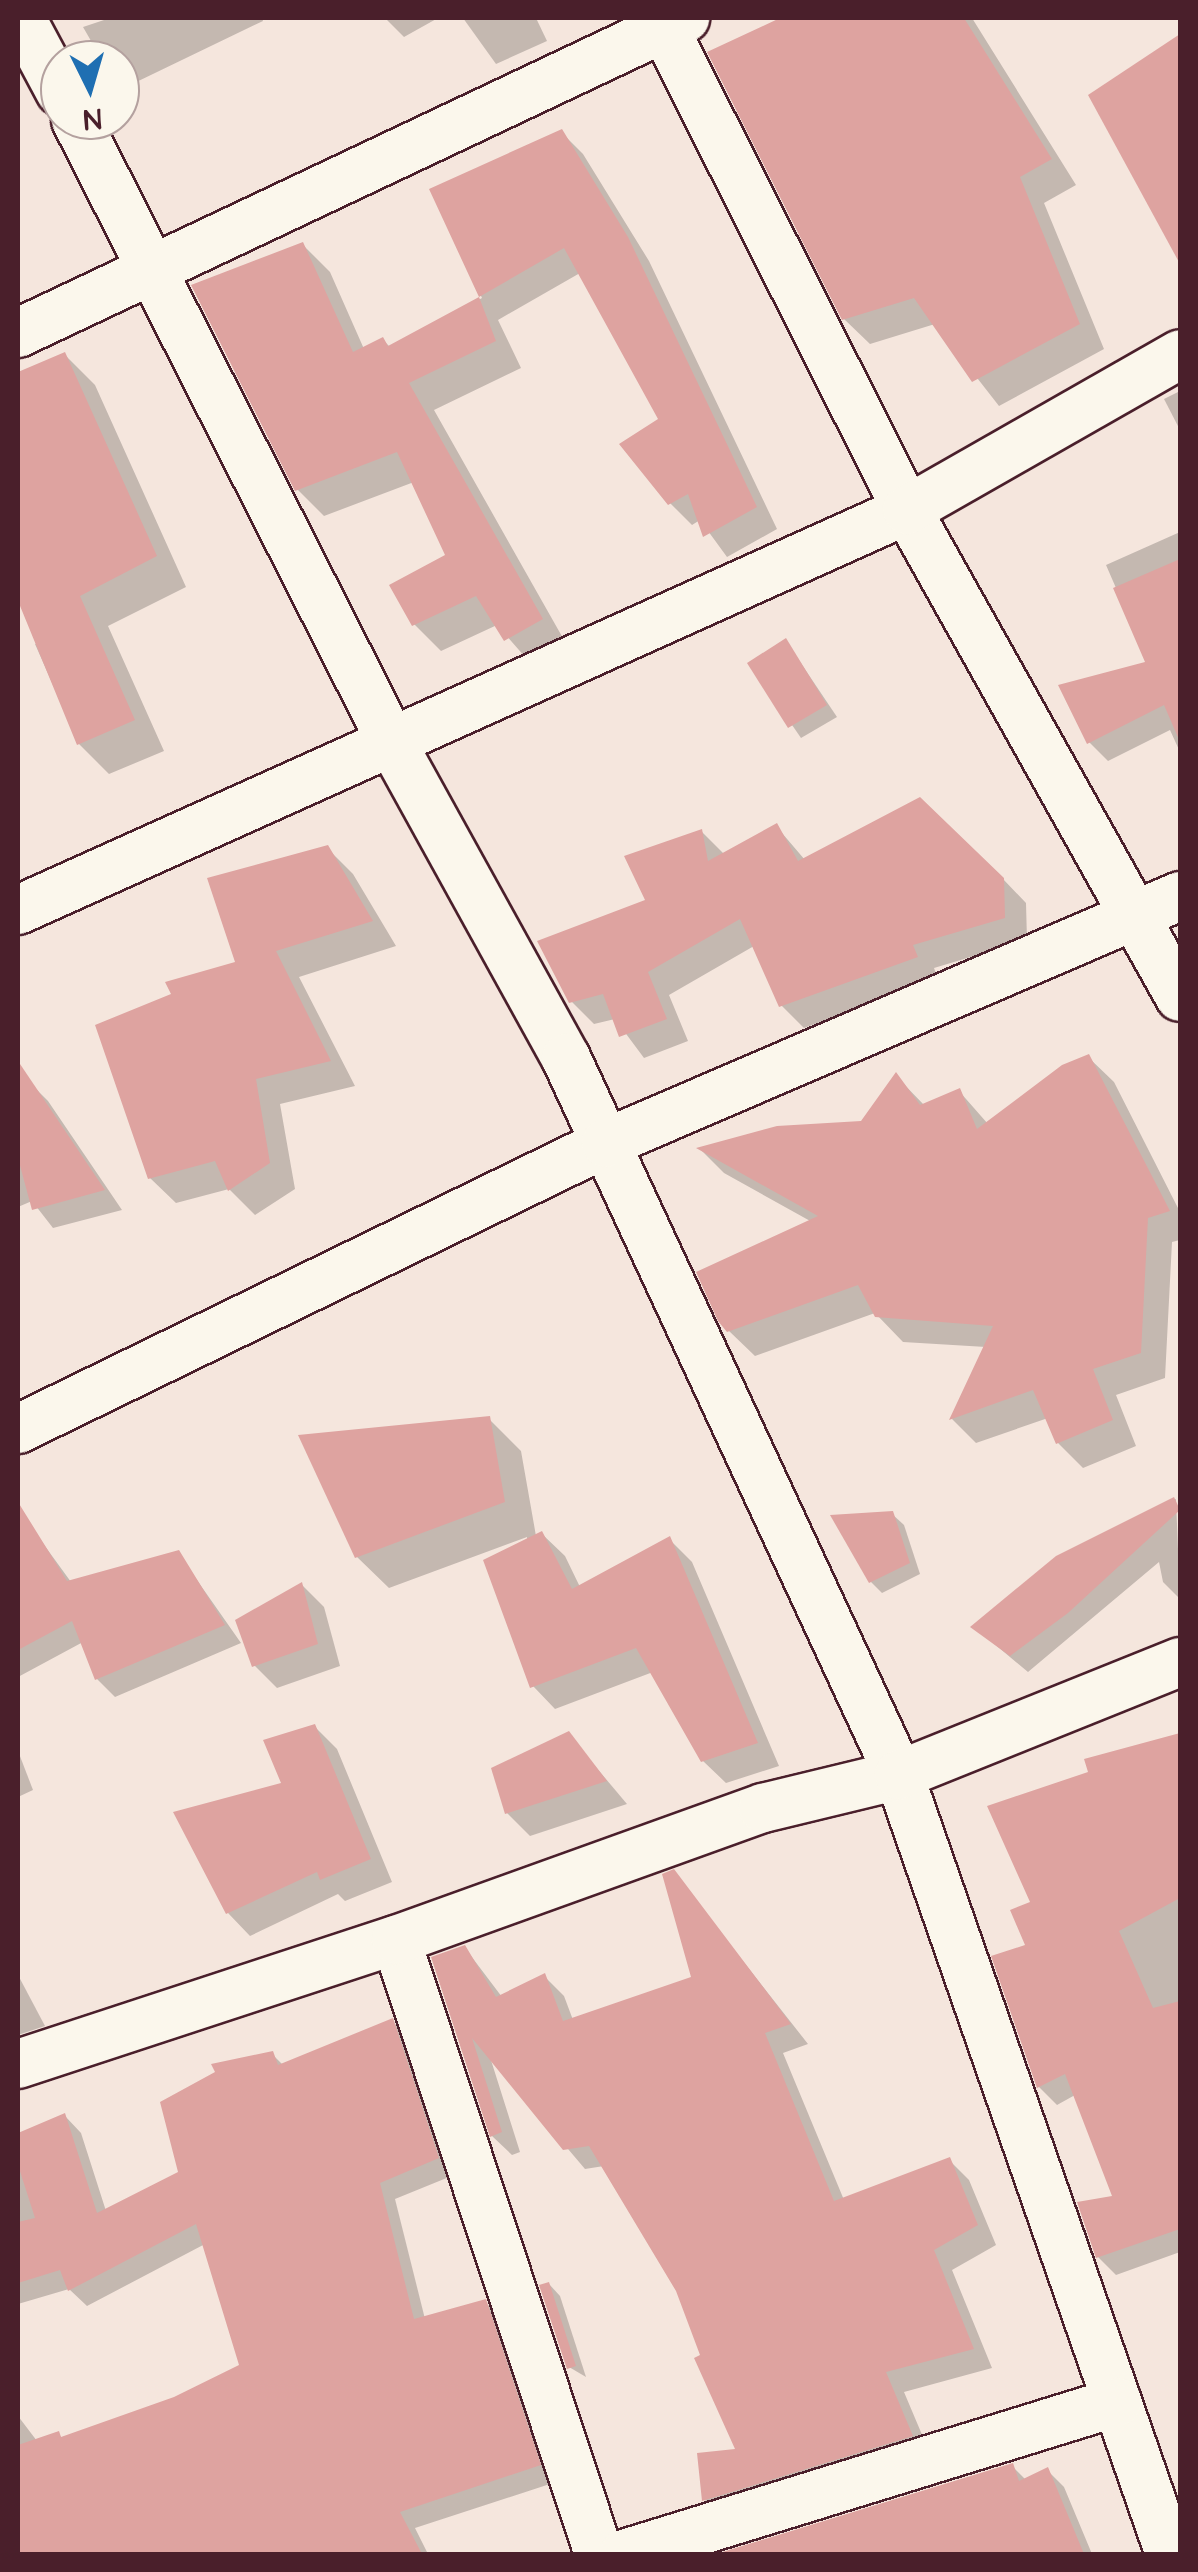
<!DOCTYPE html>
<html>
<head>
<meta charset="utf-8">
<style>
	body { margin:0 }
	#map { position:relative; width:1198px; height:2572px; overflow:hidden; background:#f5e6dd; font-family:"Architects Daughter",sans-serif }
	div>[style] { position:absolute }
	.shadow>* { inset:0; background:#0003 }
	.building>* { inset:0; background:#dea3a0 }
	.roads { filter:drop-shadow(2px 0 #4a1f2b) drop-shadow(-2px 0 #4a1f2b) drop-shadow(0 2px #4a1f2b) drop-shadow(0 -2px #4a1f2b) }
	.street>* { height:48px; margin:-24px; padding:0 24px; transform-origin:24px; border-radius:24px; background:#fbf7ec }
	span { translate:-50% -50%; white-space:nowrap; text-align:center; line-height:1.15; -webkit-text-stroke:10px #fbf7ec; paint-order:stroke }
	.frame { position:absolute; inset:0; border:20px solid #4a1f2b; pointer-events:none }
	.north { position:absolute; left:40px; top:40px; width:100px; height:100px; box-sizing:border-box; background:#fbf7ec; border:2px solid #b4a19f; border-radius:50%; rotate:175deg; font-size:28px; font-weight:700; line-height:40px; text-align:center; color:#4a1f2b }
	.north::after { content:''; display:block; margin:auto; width:35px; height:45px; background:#1f6fb2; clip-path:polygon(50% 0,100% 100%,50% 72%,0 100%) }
</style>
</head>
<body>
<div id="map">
	<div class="shadow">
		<i style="clip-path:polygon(110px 18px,262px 18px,263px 21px,126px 87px,120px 60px,102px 60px,83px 27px)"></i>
		<i style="clip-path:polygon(385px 18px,438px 18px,404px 37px)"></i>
		<i style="clip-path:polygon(463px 18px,536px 18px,547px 41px,496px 64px)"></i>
		<i style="clip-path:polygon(785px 18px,972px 18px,1076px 185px,1044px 203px,1104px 349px,999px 406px,935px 324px,870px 344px,844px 319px,711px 54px)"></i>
		<i style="clip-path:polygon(1180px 37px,1180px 258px,1092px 96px)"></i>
		<i style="clip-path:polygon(561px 132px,583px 154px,649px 261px,777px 529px,727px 557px,700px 520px,692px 525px,670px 503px,662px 420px,580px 273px,498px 320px,521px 368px,434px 410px,568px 647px,533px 666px,497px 625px,441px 651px,414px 624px,449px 556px,414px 482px,324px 516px,297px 489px,303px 245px,330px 272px,364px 349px,383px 340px,391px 348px,482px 298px,432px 190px)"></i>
		<i style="clip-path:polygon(65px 355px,95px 385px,186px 587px,108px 626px,164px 751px,109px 774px,79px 744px,35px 644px,42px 641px,18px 596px,18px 374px)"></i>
		<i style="clip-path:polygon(1180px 391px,1180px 430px,1164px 399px)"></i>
		<i style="clip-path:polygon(1180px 532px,1180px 752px,1170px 730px,1108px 761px,1089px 742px,1149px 664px,1106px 565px)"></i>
		<i style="clip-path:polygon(786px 641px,837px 717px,801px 738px,750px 664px)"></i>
		<i style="clip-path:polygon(776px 826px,805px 860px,1003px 879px,1026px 903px,1027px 940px,934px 968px,938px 979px,804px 1028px,781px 1005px,754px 946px,669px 995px,688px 1041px,644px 1058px,615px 1019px,594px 1024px,571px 1001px,701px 831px,725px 855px)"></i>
		<i style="clip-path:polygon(327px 848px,353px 874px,396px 946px,299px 977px,355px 1086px,280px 1104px,295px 1189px,255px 1215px,229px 1189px,176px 1203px,150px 1178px,175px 996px,238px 964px)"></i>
		<i style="clip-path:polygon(1088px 1057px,1114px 1082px,1180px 1212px,1180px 1240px,1172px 1242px,1165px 1378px,1116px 1395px,1136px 1446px,1083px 1468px,1058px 1443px,1048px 1418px,976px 1443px,952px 1419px,986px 1347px,903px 1342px,875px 1313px,755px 1356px,729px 1331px,812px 1222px,724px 1173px,700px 1149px,862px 1124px,896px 1076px,925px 1106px,959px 1091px,988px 1124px)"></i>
		<i style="clip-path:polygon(29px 1082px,48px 1101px,122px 1210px,53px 1228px,32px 1201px,18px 1207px,18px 1088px)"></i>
		<i style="clip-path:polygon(489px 1419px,521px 1451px,536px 1536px,542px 1534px,565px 1556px,580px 1587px,670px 1540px,692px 1562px,779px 1766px,726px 1783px,703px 1761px,653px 1672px,555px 1709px,533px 1686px,527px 1537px,389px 1588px,357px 1557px)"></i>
		<i style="clip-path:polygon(1176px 1499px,1180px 1599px,1163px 1582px,1159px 1562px,1028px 1672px,974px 1627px,1058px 1558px)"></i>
		<i style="clip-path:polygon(892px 1514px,904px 1525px,920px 1574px,882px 1593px,871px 1582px)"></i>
		<i style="clip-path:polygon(26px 1520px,71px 1582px,178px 1553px,241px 1643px,115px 1697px,97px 1679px,83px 1642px,18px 1677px,18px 1525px)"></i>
		<i style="clip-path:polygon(302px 1585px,324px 1607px,340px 1666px,277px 1688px,254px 1665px)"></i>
		<i style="clip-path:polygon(314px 1726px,337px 1749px,392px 1882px,345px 1901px,338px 1894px,250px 1936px,228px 1913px)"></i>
		<i style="clip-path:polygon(568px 1734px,627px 1804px,530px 1836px,507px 1813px)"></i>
		<i style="clip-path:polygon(1180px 1735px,1180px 2252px,1116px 2275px,1098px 2257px,1116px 2198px,1075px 2095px,1057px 2105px,1039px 2087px,994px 1957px,1028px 1946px,1033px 1903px,1091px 1773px,1087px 1761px)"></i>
		<i style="clip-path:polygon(18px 1751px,33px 1790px,18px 1797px)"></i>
		<i style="clip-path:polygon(673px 1872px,808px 2044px,783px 2053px,844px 2200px,949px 2160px,969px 2180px,996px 2245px,952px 2270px,992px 2368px,904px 2392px,931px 2456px,724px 2520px,705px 2500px,739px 2451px,678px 2289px,604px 2166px,585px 2169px,490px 2057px,520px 2152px,512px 2155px,492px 2136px,434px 1959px,465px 1948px,502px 1997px,544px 1976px,564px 1996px,573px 2020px,694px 1978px)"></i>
		<i style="clip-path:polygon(18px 1975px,45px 2026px,18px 2035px)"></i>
		<i style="clip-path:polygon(392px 2021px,409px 2038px,454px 2175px,395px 2199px,425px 2319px,485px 2302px,502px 2319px,556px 2482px,415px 2528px,428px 2554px,22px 2554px,18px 2416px,37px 2441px,58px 2434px,63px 2439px,175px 2399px,242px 2367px,205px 2244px,87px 2306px,69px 2289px,18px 2304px,18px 2136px,65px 2116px,81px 2133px,106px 2211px,181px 2173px,272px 2054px,284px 2066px)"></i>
		<i style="clip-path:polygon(549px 2284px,560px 2296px,586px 2377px,569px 2367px)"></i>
		<i style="clip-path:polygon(1012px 2466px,1026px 2480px,1047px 2470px,1064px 2487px,1092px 2554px,730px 2554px)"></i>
	</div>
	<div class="building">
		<i style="clip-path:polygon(780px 18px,964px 18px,1052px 159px,1020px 177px,1080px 324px,972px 382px,914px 298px,842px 320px,707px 52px)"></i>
		<i style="clip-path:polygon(1180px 34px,1180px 264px,1088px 95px)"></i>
		<i style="clip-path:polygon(562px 129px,628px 237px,757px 507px,703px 537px,688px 494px,668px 505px,619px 444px,658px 419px,564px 248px,479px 297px,429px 189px)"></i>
		<i style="clip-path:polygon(303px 242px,353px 352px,383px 337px,388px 346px,479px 297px,496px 341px,409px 383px,543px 619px,504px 641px,476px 596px,412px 626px,389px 585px,445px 555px,397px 452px,295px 491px,191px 285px)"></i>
		<i style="clip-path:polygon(65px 352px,157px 556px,80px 596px,135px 720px,77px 745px,18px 601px,18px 372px)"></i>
		<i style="clip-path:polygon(1180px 559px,1180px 742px,1164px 705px,1087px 744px,1058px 685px,1145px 662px,1113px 588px)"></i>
		<i style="clip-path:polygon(786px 638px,827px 705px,788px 728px,747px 663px)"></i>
		<i style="clip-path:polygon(920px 797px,1004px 878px,1005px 918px,913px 945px,918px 957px,779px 1007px,740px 919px,648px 972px,667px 1019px,619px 1037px,603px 994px,569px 1003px,537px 941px,645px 900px,624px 856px,702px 829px,708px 861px,777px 823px,798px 861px)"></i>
		<i style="clip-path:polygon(328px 845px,373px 921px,276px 951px,331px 1061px,256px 1079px,270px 1163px,228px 1191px,215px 1161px,148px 1179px,95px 1025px,171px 994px,165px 982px,235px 962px,207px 878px)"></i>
		<i style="clip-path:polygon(1089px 1054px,1170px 1211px,1148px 1218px,1141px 1353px,1093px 1369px,1113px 1420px,1056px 1444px,1033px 1390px,949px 1420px,993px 1326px,875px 1317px,858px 1285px,727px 1332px,718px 1321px,696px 1272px,818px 1216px,696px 1148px,777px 1126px,861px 1121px,896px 1072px,920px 1105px,960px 1088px,977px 1129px,1062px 1065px)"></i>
		<i style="clip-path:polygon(18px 1061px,105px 1190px,32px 1210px,18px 1158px)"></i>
		<i style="clip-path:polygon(490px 1416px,505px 1502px,355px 1558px,298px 1435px)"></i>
		<i style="clip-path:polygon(1174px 1497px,1180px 1510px,1068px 1613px,1010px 1656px,970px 1627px,1056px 1556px)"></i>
		<i style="clip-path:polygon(18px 1502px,67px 1581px,179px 1550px,225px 1625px,95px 1680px,72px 1621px,18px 1650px)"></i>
		<i style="clip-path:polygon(893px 1511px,910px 1563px,869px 1583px,830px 1515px)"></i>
		<i style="clip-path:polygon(542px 1531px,572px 1589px,670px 1536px,758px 1743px,701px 1762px,636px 1648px,530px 1688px,483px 1560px)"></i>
		<i style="clip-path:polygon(302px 1582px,318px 1644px,252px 1667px,235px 1620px)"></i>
		<i style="clip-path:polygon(315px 1724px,371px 1859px,320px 1880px,317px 1872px,226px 1914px,173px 1812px,281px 1783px,263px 1740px)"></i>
		<i style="clip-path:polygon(569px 1731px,607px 1781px,505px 1814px,491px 1768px)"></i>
		<i style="clip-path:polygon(1180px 1733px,1180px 1898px,1119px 1931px,1153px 2008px,1180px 2001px,1180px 2229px,1096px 2258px,1077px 2202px,1112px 2196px,1065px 2074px,1037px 2088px,991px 1956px,1025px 1945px,1010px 1910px,1030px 1902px,987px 1806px,1088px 1772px,1084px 1759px)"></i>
		<i style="clip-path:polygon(674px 1869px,791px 2024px,765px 2033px,834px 2201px,950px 2157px,978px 2225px,934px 2250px,974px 2349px,886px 2372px,913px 2436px,702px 2501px,697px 2453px,735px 2449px,694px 2358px,700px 2355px,676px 2291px,589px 2146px,563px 2150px,472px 2038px,502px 2132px,490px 2137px,431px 1957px,465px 1945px,496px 1997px,545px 1973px,563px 2021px,691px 1977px,662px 1874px)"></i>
		<i style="clip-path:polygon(393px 2018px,439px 2158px,380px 2183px,414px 2319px,486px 2299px,541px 2465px,400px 2512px,422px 2554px,18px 2554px,18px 2445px,59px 2431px,61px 2437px,174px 2397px,239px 2365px,196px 2224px,68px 2291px,60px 2270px,18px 2283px,18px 2222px,35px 2218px,18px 2165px,18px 2133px,65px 2113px,97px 2213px,178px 2172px,160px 2102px,215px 2072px,211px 2064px,273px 2051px,278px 2065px)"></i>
		<i style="clip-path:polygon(549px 2282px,576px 2366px,567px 2369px,539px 2285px)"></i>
		<i style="clip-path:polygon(1013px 2463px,1019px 2481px,1048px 2467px,1084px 2554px,716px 2554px)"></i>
	</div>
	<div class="roads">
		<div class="street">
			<i style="left:21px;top:18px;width:83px;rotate:61.9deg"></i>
			<i style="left:659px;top:18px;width:551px;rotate:63.25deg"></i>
			<i style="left:907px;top:510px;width:558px;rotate:60.73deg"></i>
			<i style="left:76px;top:120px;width:699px;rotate:63.1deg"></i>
			<i style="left:392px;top:743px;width:360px;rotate:61.1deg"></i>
			<i style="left:566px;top:1058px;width:791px;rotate:65.09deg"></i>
			<i style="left:899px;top:1775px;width:825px;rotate:70.82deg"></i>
			<i style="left:18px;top:333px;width:738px;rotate:-25.28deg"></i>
			<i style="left:18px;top:910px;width:975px;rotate:-24.23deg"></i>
			<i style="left:907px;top:510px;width:314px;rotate:-29.7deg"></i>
			<i style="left:18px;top:1429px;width:654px;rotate:-25.94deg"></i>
			<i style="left:606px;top:1143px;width:625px;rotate:-23.28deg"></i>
			<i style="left:396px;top:1940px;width:647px;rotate:71.71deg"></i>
			<i style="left:18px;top:2064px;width:398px;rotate:-18.2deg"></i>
			<i style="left:396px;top:1940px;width:390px;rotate:-19.8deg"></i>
			<i style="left:763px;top:1808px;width:140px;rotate:-13.6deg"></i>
			<i style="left:899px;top:1775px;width:303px;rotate:-21.9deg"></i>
			<i style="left:624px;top:2554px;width:516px;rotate:-17.14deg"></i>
		</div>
	</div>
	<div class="frame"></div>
	<div class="north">N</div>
</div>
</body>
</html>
